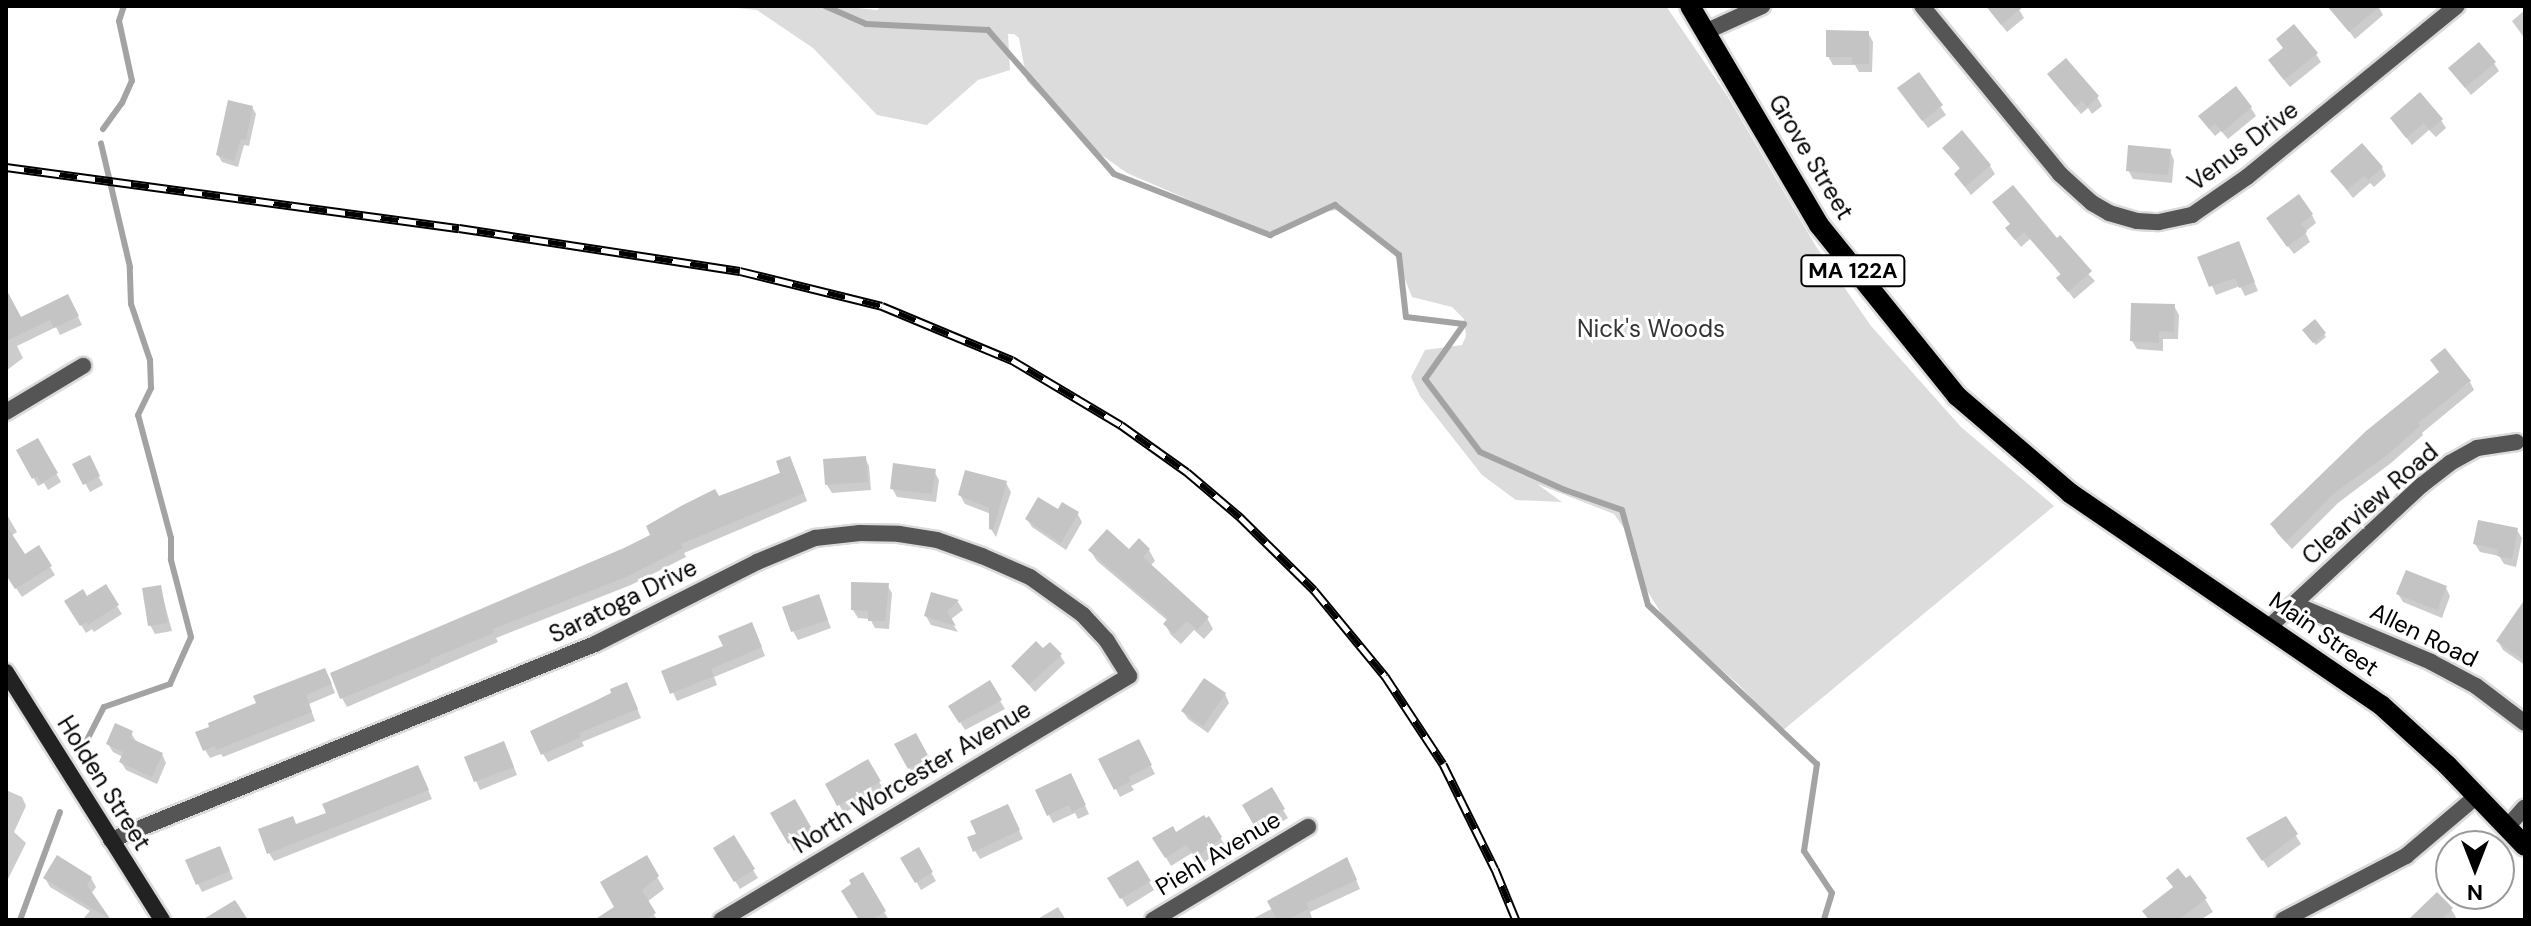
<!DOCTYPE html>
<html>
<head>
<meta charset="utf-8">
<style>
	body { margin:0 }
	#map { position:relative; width:2531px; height:926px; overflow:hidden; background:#fff; font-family:"DM Sans",sans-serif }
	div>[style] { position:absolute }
	.green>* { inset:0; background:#dcdcdc }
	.shadow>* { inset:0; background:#0003 }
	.stream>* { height:6px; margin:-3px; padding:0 3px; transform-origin:3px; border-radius:3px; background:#a3a3a3 }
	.building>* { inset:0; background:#c4c4c4 }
	.roads { filter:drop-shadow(2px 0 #dbdbdb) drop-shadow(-2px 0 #dbdbdb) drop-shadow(0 2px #dbdbdb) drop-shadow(0 -2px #dbdbdb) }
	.minor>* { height:16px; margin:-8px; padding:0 8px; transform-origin:8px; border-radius:8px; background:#555 }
	.secondary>* { height:16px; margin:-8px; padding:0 8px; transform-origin:8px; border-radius:8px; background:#222 }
	.primary>* { height:20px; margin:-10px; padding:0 10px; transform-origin:10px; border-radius:10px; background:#000 }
	.rail>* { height:9px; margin-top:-4.5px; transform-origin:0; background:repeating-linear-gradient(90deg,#fff 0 18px,#000 0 36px); box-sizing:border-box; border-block:2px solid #000 }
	span { translate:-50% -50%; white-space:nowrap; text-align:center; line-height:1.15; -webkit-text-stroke:6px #fff; paint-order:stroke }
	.shield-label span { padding:2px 6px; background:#fff; border:2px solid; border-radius:6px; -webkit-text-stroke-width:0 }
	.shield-label { font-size:22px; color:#000; font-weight:700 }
	.street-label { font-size:24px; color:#000 }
	.park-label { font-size:24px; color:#333 }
	.frame { position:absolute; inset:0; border:8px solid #000; pointer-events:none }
	.north { position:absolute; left:2435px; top:830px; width:80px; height:80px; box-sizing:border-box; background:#fff; border:2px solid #999; border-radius:50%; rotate:180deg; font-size:22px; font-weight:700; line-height:32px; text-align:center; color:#000 }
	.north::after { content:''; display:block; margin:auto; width:28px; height:36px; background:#000; clip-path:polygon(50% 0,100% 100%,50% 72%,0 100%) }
</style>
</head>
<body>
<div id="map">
	<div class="green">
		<i style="clip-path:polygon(718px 6px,838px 6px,877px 10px,882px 6px,1666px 6px,1728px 97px,1817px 248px,1871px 326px,1961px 427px,2054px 506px,1782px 731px,1739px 685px,1666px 621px,1638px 576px,1626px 531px,1614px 514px,1537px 484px,1562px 502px,1516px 500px,1482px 475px,1420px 396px,1411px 377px,1425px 350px,1462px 345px,1466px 336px,1464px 319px,1452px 307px,1412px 297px,1396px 257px,1361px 222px,1340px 210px,1327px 211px,1284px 232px,1261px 231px,1127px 173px,1096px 151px,1027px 81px,1019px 38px,1014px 34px,1008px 34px,1010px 70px,978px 80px,927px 125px,877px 115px,813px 48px,757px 10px)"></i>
	</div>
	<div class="shadow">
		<i style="clip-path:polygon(1986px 6px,2017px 6px,2024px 18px,2007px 32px)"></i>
		<i style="clip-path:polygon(2340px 6px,2378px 6px,2383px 15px,2355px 39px,2334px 11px)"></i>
		<i style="clip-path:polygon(2525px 10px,2525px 39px,2512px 21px)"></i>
		<i style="clip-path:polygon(1868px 33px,1873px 42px,1872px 72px,1859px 72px,1855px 65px,1833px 65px,1828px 56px)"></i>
		<i style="clip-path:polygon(2316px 54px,2321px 62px,2290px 87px,2275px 69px)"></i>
		<i style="clip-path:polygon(2494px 63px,2499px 71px,2471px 95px,2450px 69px)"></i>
		<i style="clip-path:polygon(1918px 75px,1946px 115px,1928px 128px,1905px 97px)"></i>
		<i style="clip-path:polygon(2055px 83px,2097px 97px,2102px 106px,2092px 114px,2088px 108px,2081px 114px)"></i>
		<i style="clip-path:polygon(252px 107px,256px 114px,249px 146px,244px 145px,238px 167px,222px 162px,218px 155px)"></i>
		<i style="clip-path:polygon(2251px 108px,2256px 116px,2228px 139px,2221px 131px,2215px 136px,2206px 125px)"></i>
		<i style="clip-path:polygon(2392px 119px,2441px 120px,2446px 128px,2436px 137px,2429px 130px,2412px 145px)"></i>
		<i style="clip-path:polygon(1944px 148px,1990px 166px,1995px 174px,1971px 195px,1956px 175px,1961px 170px)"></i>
		<i style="clip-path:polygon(2170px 151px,2174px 160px,2172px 183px,2133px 179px,2128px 170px)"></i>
		<i style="clip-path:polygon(2382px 168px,2386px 176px,2374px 187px,2370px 183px,2353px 198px,2332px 171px)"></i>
		<i style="clip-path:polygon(2312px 215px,2316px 223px,2305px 232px,2310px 242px,2294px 254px,2273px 227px)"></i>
		<i style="clip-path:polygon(2012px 226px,2056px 241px,2095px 281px,2074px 299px,2059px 279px,2062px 276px,2030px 239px,2021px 247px,2007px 229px)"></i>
		<i style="clip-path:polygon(2242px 252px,2258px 291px,2245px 296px,2240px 286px,2216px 295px,2200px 258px)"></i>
		<i style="clip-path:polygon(72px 304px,82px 325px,60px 335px,56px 327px,17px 346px,23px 358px,6px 371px,6px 309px,21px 319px)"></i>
		<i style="clip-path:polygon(2174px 306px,2179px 315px,2178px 339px,2163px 339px,2163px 351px,2137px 349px,2132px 341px)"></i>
		<i style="clip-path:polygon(2306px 334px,2324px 334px,2326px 337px,2316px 345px)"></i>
		<i style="clip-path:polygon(2470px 382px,2474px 390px,2422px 433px,2423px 435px,2391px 463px,2338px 503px,2292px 549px,2277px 533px,2273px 525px)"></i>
		<i style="clip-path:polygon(38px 440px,61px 482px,48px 490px,44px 483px,38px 486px,19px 451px)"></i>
		<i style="clip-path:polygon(89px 458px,103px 485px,90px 492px,75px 465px)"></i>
		<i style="clip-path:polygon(865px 458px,869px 466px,871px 490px,832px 493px,827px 485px)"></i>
		<i style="clip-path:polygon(794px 467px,807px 501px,684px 553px,686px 557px,631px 585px,496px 638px,498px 642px,347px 707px,342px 698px,332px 674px,653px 536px,718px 499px)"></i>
		<i style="clip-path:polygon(934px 471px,939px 480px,936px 502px,897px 497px,892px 488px)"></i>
		<i style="clip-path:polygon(1006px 483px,1011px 492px,996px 537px,991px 529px,991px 514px,965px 504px,960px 495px)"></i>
		<i style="clip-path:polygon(1059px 511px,1077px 513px,1082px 522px,1066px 550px,1032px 527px,1027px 519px)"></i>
		<i style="clip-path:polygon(6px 513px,17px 532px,11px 536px,24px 557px,38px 548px,55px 575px,22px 597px,6px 573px)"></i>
		<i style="clip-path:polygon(2517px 530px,2522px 538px,2516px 567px,2504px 564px,2499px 556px,2480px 552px,2475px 544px)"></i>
		<i style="clip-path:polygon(1090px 550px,1149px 550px,1155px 561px,1150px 566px,1207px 618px,1213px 629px,1204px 639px,1194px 630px,1181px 644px,1171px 635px,1165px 624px,1168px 621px,1097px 561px)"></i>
		<i style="clip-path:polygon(887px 585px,892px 593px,889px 629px,875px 628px,870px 619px,858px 618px,853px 610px)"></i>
		<i style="clip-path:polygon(105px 587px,122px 614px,94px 632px,92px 629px,86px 633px,67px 602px,87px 599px)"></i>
		<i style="clip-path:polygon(160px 587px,172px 631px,155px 634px,150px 625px)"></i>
		<i style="clip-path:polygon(2446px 588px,2450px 596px,2442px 618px,2403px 602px,2398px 594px)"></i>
		<i style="clip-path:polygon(933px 595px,958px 602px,963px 610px,950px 620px,958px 632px,931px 625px,926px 616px)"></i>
		<i style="clip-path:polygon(818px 596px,831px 628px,798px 640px,793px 631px)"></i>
		<i style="clip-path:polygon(2525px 621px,2525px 665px,2503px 650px,2498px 641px)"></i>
		<i style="clip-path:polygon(756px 633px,765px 656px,714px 677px,717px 685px,677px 701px,664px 672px)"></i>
		<i style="clip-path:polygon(1043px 651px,1060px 655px,1065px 663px,1035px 692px,1013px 666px)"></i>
		<i style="clip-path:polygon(329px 678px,335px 693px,309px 704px,315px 721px,223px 757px,221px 754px,210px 758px,205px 750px)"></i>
		<i style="clip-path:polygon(989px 683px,1005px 709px,965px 730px,951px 707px)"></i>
		<i style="clip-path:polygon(631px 693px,641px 718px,582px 742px,584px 746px,548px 762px,543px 754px)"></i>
		<i style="clip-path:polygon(1225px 694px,1229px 703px,1208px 733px,1188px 719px,1183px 711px)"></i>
		<i style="clip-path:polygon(131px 733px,136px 741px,162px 754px,166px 763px,157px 784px,126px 770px,121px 762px,123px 757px,113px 752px,108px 744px)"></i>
		<i style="clip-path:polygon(915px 735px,932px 766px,914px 776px,897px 745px)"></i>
		<i style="clip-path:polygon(1138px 741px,1155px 774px,1131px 786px,1134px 790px,1120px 797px,1101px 760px)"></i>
		<i style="clip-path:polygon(508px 752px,517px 775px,480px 790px,466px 758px)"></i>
		<i style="clip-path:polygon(867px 762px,884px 790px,844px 813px,827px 785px)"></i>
		<i style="clip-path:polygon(422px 776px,432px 799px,274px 861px,269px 853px,296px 826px)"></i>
		<i style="clip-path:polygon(1075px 784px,1089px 814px,1078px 819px,1075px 813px,1053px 823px,1049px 815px)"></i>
		<i style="clip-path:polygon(6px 790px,22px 797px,26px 806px,14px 832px,26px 843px,6px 883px)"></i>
		<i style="clip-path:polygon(1271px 790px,1288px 818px,1261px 834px,1245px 805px)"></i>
		<i style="clip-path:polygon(795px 802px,814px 836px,794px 851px,773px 814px)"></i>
		<i style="clip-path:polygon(1012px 815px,1023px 839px,980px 859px,975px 851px)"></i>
		<i style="clip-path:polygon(1209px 819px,1226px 847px,1202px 864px,1192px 853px,1171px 866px,1155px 839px,1176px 835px)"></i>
		<i style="clip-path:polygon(2286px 819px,2301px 844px,2268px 868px,2249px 838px)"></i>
		<i style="clip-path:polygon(733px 838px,758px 878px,740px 889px,716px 849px)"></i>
		<i style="clip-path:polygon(918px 850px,936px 881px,921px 890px,903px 858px)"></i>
		<i style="clip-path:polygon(224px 857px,233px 879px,202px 892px,198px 884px)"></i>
		<i style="clip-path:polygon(646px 858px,664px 889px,647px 902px,657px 920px,598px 920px,617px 908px)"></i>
		<i style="clip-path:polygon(1137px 862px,1154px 890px,1127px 907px,1110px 879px)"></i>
		<i style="clip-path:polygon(1351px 868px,1360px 889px,1310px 912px,1312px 918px,1250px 920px)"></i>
		<i style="clip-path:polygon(862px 875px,889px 920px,861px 920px)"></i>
		<i style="clip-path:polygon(45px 878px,91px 878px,96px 887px,91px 894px,109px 920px,82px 920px,90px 911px,50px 887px)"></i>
		<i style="clip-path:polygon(2205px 899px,2213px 912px,2200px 920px,2150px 920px)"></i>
		<i style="clip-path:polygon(1058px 907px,1066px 920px,1036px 920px)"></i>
		<i style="clip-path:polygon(2451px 909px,2456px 917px,2454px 920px,2419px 920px)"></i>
	</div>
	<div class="stream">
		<i style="left:825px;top:6px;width:45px;rotate:23.7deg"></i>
		<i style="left:866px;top:24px;width:122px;rotate:2.8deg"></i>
		<i style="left:988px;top:30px;width:191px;rotate:48.8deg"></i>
		<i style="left:1114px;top:174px;width:168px;rotate:21.4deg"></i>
		<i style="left:1270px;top:235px;width:72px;rotate:-24.8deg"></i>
		<i style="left:1335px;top:205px;width:81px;rotate:38deg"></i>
		<i style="left:1399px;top:255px;width:62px;rotate:83.6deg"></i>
		<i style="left:1406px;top:317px;width:58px;rotate:6.9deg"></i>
		<i style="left:1464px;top:324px;width:67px;rotate:125.3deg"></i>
		<i style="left:1425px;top:379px;width:91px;rotate:53deg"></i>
		<i style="left:1480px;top:452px;width:93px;rotate:24.1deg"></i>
		<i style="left:1565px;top:490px;width:60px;rotate:19.3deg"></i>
		<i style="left:1622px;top:510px;width:98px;rotate:74.7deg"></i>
		<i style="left:1648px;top:605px;width:232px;rotate:43.3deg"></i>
		<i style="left:1817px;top:764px;width:88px;rotate:98.5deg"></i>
		<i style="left:1804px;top:851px;width:50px;rotate:56.3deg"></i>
		<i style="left:1832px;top:893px;width:28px;rotate:107deg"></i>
		<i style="left:103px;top:129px;width:32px;rotate:-54deg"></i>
		<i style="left:122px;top:103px;width:24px;rotate:-66deg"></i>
		<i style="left:132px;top:81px;width:61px;rotate:-102.2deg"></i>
		<i style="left:119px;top:21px;width:16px;rotate:-72deg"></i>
		<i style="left:87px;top:740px;width:37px;rotate:-63deg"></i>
		<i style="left:104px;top:707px;width:70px;rotate:-19.2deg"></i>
		<i style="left:170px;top:684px;width:51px;rotate:-65.9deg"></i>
		<i style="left:191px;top:637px;width:80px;rotate:-104.6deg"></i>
		<i style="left:171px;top:560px;width:22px;rotate:-90deg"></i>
		<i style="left:171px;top:538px;width:127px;rotate:-105deg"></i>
		<i style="left:138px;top:415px;width:30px;rotate:-64deg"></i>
		<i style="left:151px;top:388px;width:28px;rotate:-92deg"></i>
		<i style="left:150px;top:360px;width:59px;rotate:-108.7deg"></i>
		<i style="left:131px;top:304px;width:37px;rotate:-92deg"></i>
		<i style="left:130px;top:267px;width:127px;rotate:-103.2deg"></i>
		<i style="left:20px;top:920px;width:115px;rotate:-69.7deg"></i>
	</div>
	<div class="building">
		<i style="clip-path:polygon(1986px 6px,2024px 6px,2001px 25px)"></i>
		<i style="clip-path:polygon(2327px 6px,2380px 6px,2349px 32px)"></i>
		<i style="clip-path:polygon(2294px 24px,2318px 53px,2284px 80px,2268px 60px,2283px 48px,2276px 39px)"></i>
		<i style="clip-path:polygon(1826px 30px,1869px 31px,1869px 64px,1852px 64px,1852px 57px,1826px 57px)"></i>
		<i style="clip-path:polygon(2479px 42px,2496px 62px,2465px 88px,2448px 68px)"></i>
		<i style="clip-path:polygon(2066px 58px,2099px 96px,2087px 107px,2082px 101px,2075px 107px,2047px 74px)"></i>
		<i style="clip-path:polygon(1919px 72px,1943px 105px,1922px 121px,1897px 88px)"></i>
		<i style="clip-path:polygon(2236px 86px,2252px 107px,2222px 132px,2215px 124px,2209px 129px,2198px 116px)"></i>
		<i style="clip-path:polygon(2420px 92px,2443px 119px,2430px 130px,2424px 123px,2406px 138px,2390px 118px)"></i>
		<i style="clip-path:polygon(228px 100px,253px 106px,246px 140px,241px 139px,234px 161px,216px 155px)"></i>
		<i style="clip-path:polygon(1962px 130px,1991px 165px,1965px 187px,1954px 174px,1960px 168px,1942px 148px)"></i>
		<i style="clip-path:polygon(2362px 143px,2383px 167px,2368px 180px,2364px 176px,2347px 190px,2330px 171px)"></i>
		<i style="clip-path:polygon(2128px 145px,2171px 149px,2168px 175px,2126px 171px)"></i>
		<i style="clip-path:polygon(2013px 185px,2057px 238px,2060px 235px,2092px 271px,2068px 292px,2056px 278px,2061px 274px,2024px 232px,2015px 240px,2005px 228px,2010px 224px,1992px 202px)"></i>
		<i style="clip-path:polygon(2299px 194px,2313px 214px,2301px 224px,2307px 232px,2287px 247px,2266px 218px)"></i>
		<i style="clip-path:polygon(2239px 241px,2255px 282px,2239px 288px,2235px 278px,2209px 287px,2197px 257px)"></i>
		<i style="clip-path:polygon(6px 289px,21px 317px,68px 294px,79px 316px,54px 328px,50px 320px,6px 341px)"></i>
		<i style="clip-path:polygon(2131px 303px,2175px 304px,2174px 332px,2159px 331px,2159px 343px,2130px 341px)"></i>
		<i style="clip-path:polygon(2315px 319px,2326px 333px,2313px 343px,2302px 330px)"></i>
		<i style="clip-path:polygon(2445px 348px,2471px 381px,2418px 423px,2420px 426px,2387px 455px,2333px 494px,2286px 542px,2270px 524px,2366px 431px,2439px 372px,2430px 360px)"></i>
		<i style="clip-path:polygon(38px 438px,58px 473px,41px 483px,37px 476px,32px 479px,16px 450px)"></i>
		<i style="clip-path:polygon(90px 455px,100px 476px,83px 485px,72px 464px)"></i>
		<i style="clip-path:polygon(790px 456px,804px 493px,681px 544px,683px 548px,626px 577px,493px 629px,494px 633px,430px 659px,431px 662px,340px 699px,330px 673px,624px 548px,650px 535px,646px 526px,681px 506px,715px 489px,719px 496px,780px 473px,776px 461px)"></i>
		<i style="clip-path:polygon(866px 456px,868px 482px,825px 485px,823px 459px)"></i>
		<i style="clip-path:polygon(893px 463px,936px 469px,932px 494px,890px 489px)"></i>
		<i style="clip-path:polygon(965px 470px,1007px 481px,993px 530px,989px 529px,989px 508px,958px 495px)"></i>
		<i style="clip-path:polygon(1038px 497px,1058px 509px,1062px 502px,1079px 512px,1061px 543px,1025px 519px)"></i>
		<i style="clip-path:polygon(2478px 520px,2518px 528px,2512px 559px,2497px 556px,2498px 549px,2473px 544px)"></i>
		<i style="clip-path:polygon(6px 525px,25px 554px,39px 545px,52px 566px,15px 589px,6px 575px)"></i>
		<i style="clip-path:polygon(1107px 529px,1129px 549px,1139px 538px,1150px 549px,1143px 557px,1209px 617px,1197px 630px,1187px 621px,1174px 634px,1163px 624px,1168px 618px,1088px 550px)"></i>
		<i style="clip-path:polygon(2406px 570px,2447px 586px,2437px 610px,2396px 594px)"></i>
		<i style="clip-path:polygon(851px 582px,889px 583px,885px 621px,868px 621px,868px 611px,851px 610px)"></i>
		<i style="clip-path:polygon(106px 584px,119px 605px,88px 625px,86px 622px,80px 626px,64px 601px,83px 589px,87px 596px)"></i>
		<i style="clip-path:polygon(161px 585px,168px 623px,148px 626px,142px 588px)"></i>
		<i style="clip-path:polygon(931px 592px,959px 600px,947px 611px,956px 626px,924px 616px)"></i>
		<i style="clip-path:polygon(819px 594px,828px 620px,791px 632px,782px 607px)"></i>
		<i style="clip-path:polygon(2525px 599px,2525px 661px,2496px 641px)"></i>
		<i style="clip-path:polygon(752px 622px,762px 647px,711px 669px,714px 676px,670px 694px,661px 671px,723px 646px,718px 636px)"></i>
		<i style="clip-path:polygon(1036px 641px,1043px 648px,1050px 642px,1062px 654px,1029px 685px,1011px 666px)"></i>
		<i style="clip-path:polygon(325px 668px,332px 684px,306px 695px,312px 712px,216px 750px,215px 746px,203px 751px,195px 732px,209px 727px,208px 723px,256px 703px,253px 696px)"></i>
		<i style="clip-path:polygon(1204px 678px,1226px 693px,1203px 726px,1181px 711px)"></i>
		<i style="clip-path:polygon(990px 680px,1002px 700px,959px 723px,948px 706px)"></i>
		<i style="clip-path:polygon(627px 682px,638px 709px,579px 733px,581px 737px,541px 755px,530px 731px,595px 701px,611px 693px,610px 689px)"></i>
		<i style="clip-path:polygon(115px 723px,133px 731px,130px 738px,163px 753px,152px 777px,119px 762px,123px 752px,106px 744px)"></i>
		<i style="clip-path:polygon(916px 733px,929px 757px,908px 769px,894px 744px)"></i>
		<i style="clip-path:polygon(1139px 739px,1152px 765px,1128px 777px,1131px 781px,1114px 790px,1098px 759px)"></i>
		<i style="clip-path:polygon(504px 741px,514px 767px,474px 782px,464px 757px)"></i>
		<i style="clip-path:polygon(868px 759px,881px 781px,837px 806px,825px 784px)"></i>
		<i style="clip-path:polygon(418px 765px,429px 790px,267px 854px,258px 829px,293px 816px,296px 824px,326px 813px,322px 804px)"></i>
		<i style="clip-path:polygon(1071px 773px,1086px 805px,1072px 812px,1069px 805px,1047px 816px,1035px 790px)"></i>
		<i style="clip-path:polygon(1272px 787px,1285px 809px,1255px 827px,1242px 805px)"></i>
		<i style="clip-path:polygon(795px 799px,811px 827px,788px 844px,770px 813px)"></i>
		<i style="clip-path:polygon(1008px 804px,1020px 830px,973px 852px,967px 837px,976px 834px,970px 821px)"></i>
		<i style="clip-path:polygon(1204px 815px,1206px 818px,1209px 816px,1222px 837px,1196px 857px,1186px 845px,1165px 858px,1152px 838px,1173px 826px,1176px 832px)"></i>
		<i style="clip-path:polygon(2286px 816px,2298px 834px,2262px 861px,2246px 838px)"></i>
		<i style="clip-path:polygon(734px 835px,755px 869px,734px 882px,713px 848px)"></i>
		<i style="clip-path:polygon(220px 846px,230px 871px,196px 885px,185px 860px)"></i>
		<i style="clip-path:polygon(919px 847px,933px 872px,915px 883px,900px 858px)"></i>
		<i style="clip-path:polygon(57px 855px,92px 877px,87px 885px,111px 920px,43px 878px)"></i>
		<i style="clip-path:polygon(647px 855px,659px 876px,642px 890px,656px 913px,644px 920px,594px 920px,614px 907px,600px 882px)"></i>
		<i style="clip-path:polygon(1347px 857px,1357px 880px,1306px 903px,1309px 909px,1286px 920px,1277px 920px,1267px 901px)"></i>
		<i style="clip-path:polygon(1138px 860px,1151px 881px,1120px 899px,1107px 878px)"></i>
		<i style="clip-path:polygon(2178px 868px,2186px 878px,2190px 875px,2207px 898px,2178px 920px,2149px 920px,2142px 911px,2173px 887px,2166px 878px)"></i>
		<i style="clip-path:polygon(863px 872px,886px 911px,871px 920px,859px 920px,841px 891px,851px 884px,849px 880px)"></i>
		<i style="clip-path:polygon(2437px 892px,2453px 908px,2441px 920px,2408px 920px)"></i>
		<i style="clip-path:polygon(235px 900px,248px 920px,202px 920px)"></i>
	</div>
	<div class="roads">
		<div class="minor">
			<i style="left:1922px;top:6px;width:217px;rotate:50.6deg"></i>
			<i style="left:2060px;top:174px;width:43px;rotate:42.2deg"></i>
			<i style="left:2092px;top:203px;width:20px;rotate:30deg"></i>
			<i style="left:2109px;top:213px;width:29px;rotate:16deg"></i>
			<i style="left:2137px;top:221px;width:22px;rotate:3deg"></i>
			<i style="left:2159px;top:222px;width:34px;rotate:-12deg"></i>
			<i style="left:2192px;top:215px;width:67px;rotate:-34.6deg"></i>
			<i style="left:2247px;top:177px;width:271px;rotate:-39.2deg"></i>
			<i style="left:1705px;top:32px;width:63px;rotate:-24.5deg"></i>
			<i style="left:6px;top:412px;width:90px;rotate:-30.9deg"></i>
			<i style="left:2294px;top:604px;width:149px;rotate:22.9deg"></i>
			<i style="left:2431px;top:662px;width:51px;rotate:28.1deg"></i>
			<i style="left:2476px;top:686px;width:61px;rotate:37.1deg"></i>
			<i style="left:2269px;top:627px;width:209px;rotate:-42.9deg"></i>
			<i style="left:2422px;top:485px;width:36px;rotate:-38deg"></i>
			<i style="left:2450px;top:463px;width:31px;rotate:-29deg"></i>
			<i style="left:2477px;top:448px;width:40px;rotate:-8.5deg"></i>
			<i style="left:2508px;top:826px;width:25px;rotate:-48deg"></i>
			<i style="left:111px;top:840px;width:522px;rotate:-22.05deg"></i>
			<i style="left:595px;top:644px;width:182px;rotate:-26.8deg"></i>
			<i style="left:757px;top:562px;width:63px;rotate:-22.5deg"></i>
			<i style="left:815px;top:538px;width:45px;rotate:-6.3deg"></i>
			<i style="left:860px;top:533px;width:39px;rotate:1deg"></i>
			<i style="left:899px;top:534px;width:38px;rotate:9deg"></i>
			<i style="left:937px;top:540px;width:48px;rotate:19.6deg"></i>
			<i style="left:982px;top:556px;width:52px;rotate:23.6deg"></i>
			<i style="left:1030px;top:577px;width:65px;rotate:35.6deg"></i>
			<i style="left:1083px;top:615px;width:35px;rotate:47deg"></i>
			<i style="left:1107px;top:641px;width:41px;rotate:57.8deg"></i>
			<i style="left:1129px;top:676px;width:475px;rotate:149.1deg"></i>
			<i style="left:1153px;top:920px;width:181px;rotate:-31deg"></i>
			<i style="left:2283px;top:920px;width:139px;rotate:-27.5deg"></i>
			<i style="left:2406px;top:856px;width:94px;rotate:-40.3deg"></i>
		</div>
		<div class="secondary">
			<i style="left:6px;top:672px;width:293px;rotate:57.8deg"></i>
		</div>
		<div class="primary">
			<i style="left:1690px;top:6px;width:254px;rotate:59.5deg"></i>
			<i style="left:1819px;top:225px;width:220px;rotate:51.1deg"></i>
			<i style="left:1957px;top:396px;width:149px;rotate:40.6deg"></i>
			<i style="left:2070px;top:493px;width:376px;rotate:34.3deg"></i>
			<i style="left:2381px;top:705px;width:89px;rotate:42.3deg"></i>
			<i style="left:2447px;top:765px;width:112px;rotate:46.1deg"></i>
		</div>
	</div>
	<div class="rail">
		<i style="left:6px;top:167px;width:457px;rotate:7.7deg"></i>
		<i style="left:459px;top:228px;width:284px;rotate:8.7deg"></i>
		<i style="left:740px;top:271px;width:146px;rotate:13.8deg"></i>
		<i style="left:882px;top:306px;width:141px;rotate:22.6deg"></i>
		<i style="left:1012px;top:360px;width:127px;rotate:30.8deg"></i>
		<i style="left:1121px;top:425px;width:81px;rotate:35.5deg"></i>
		<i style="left:1187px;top:472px;width:70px;rotate:40.3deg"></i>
		<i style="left:1240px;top:517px;width:104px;rotate:44.6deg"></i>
		<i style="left:1314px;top:590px;width:112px;rotate:50.5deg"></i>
		<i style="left:1385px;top:676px;width:105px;rotate:56.6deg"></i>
		<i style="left:1443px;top:764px;width:117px;rotate:63.7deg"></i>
		<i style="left:1495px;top:869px;width:55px;rotate:67.6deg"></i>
	</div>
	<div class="shield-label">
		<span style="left:1853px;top:271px">MA 122A</span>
	</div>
	<div class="street-label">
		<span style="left:2243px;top:146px;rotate:-37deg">Venus Drive</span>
		<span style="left:1811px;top:157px;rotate:59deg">Grove Street</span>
		<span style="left:2370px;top:504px;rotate:-41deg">Clearview Road</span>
		<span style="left:623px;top:601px;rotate:-26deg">Saratoga Drive</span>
		<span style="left:2324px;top:634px;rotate:35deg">Main Street</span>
		<span style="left:2424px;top:635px;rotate:26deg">Allen Road</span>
		<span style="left:912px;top:777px;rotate:-31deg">North Worcester Avenue</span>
		<span style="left:104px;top:783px;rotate:58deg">Holden Street</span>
		<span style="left:1218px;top:853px;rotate:-31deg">Piehl Avenue</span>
	</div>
	<div class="park-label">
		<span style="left:1651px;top:329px">Nick's Woods</span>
	</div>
	<div class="frame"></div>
	<div class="north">N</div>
</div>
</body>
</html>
